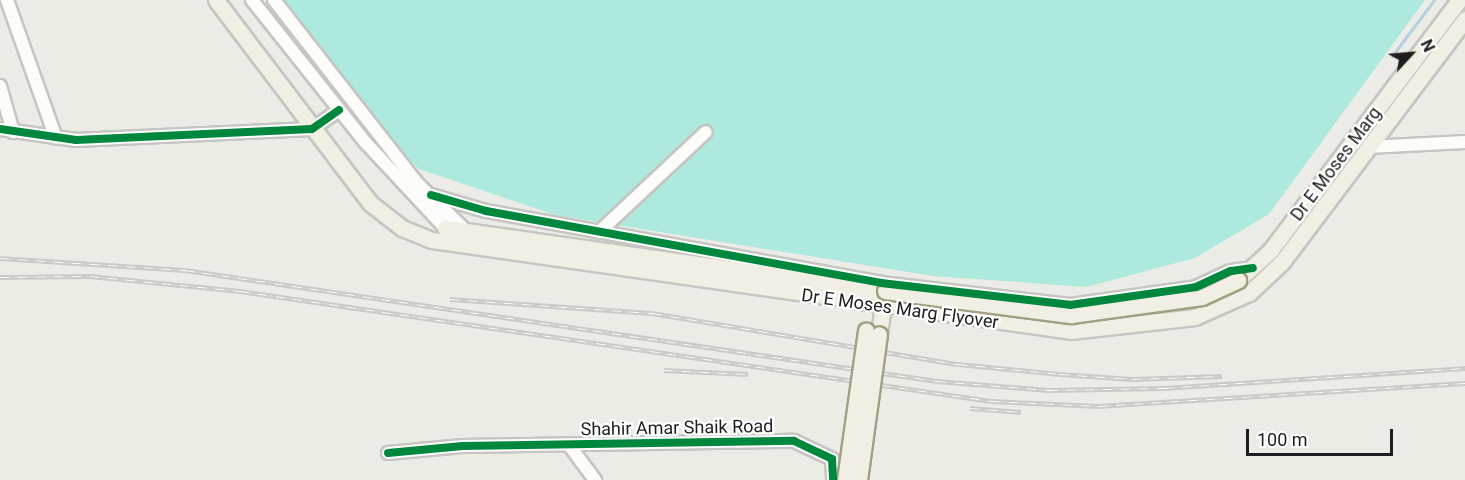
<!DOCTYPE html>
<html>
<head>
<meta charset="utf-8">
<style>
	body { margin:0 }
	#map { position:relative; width:1465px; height:480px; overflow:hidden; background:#ecece6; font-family:Roboto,sans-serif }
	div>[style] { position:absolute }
	.pitch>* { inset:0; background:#ade9dc }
	.stream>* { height:3px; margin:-1.5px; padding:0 1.5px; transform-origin:1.5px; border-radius:1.5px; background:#b6d0e2 }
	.roads { filter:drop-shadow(2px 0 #c5c5c2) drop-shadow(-2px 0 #c5c5c2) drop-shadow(0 2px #c5c5c2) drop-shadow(0 -2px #c5c5c2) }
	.minor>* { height:12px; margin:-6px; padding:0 6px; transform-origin:6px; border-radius:6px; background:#fcfcfb }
	.major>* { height:15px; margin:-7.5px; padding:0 7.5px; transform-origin:7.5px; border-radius:7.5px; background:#f1efe3 }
	.rail>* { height:5px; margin-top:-2.5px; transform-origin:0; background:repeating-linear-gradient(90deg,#fff 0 9px,#cacac9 0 18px); box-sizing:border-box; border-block:2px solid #cacac9 }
	.bridges { filter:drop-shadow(2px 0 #a29f82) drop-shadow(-2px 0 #a29f82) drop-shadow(0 2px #a29f82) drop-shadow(0 -2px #a29f82) }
	.major-bridge>* { height:15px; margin:-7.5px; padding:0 7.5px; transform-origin:7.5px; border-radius:7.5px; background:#f1efe3 }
	.cycleway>* { height:8px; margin:-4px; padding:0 4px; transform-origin:4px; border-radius:4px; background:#00873e }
	span { translate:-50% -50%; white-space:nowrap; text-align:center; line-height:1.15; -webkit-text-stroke:4.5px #fff; paint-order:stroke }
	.street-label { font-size:18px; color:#1e1e1e }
	.north { position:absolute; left:1381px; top:24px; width:60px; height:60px; -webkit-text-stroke:4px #fff; paint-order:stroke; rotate:64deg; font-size:16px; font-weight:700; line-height:24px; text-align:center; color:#1e1e1e }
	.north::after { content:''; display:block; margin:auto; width:21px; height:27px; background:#1e1e1e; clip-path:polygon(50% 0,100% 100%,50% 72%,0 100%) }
	.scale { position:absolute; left:1246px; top:429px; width:147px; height:27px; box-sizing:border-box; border:3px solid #1e1e1e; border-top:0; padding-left:8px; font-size:18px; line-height:21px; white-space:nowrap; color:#1e1e1e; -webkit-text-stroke:4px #fff; paint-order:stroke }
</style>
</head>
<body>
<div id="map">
	<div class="pitch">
		<i style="clip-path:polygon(269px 0,1425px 0,1269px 214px,1195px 258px,1086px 287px,933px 276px,555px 215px,419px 169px,380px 136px)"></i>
	</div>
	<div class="stream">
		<i style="left:1392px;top:56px;width:70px;rotate:-53.1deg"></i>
	</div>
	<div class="roads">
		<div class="minor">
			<i style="left:7px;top:0;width:146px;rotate:70.5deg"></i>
			<i style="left:252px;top:0;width:181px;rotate:51.5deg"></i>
			<i style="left:365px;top:142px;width:125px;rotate:47deg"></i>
			<i style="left:274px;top:0;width:234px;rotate:52deg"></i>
			<i style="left:418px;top:184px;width:67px;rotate:44.4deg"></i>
			<i style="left:0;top:86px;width:48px;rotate:74.2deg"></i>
			<i style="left:0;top:129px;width:77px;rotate:8.2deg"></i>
			<i style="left:76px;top:140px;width:236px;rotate:-2.7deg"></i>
			<i style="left:312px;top:129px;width:33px;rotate:-35deg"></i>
			<i style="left:1369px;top:147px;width:96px;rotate:-3deg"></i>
			<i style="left:431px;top:195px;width:57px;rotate:16.2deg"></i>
			<i style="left:486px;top:211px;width:402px;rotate:10.3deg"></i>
			<i style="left:881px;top:283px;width:190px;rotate:6.6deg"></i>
			<i style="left:1070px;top:305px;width:127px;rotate:-8.1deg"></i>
			<i style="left:1196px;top:287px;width:38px;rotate:-25deg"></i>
			<i style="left:1231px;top:271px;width:22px;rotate:-8deg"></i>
			<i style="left:599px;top:232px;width:146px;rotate:-43.1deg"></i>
			<i style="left:569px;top:445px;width:44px;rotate:53.4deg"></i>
			<i style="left:388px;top:453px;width:75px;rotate:-5.3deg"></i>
			<i style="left:463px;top:446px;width:331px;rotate:-0.9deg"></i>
			<i style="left:794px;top:441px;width:42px;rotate:25.3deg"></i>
			<i style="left:832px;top:459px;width:21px;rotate:87deg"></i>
		</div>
		<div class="major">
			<i style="left:216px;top:0;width:255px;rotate:52.8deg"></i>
			<i style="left:370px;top:203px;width:41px;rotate:38deg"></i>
			<i style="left:402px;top:228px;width:32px;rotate:22deg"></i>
			<i style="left:432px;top:240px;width:645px;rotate:8.1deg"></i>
			<i style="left:1071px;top:331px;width:125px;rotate:-6.4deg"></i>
			<i style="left:1195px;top:317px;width:59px;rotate:-24deg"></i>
			<i style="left:1249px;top:293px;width:45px;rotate:-43.2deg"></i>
			<i style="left:1282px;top:262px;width:304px;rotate:-53deg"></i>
			<i style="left:445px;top:228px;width:444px;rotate:8.1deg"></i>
			<i style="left:885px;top:291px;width:43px;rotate:97.9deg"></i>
			<i style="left:1238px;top:280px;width:43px;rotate:-42.2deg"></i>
			<i style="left:1270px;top:251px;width:314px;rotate:-53deg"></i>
		</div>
	</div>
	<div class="rail">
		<i style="left:0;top:258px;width:185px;rotate:3.7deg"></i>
		<i style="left:185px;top:270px;width:760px;rotate:8.4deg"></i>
		<i style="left:937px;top:381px;width:112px;rotate:4.6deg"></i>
		<i style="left:1049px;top:390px;width:115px;rotate:-1deg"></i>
		<i style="left:1164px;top:388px;width:302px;rotate:-3.8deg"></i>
		<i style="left:0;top:277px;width:90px;rotate:-0.6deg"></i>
		<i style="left:90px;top:276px;width:151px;rotate:5.7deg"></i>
		<i style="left:240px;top:291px;width:759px;rotate:8.33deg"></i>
		<i style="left:991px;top:401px;width:107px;rotate:2.7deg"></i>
		<i style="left:1098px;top:406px;width:368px;rotate:-3.6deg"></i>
		<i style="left:450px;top:299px;width:202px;rotate:4deg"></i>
		<i style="left:652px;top:313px;width:310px;rotate:9.5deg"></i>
		<i style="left:958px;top:364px;width:102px;rotate:5.6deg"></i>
		<i style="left:1060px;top:374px;width:72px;rotate:4deg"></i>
		<i style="left:1132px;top:379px;width:90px;rotate:-1.9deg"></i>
		<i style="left:664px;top:370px;width:84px;rotate:2.7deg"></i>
		<i style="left:970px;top:408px;width:51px;rotate:4.5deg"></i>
	</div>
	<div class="bridges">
		<div class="major-bridge">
			<i style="left:885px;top:291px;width:188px;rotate:7.4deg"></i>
			<i style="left:1071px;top:315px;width:132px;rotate:-7.8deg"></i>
			<i style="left:1202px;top:297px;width:40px;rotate:-25deg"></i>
			<i style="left:845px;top:480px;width:151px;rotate:-82deg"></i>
			<i style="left:859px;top:480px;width:147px;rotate:-82.2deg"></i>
		</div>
	</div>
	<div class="cycleway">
		<i style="left:0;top:129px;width:77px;rotate:8.2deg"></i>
		<i style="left:76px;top:140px;width:236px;rotate:-2.7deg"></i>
		<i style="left:312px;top:129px;width:33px;rotate:-35deg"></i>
		<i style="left:431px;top:195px;width:57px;rotate:16.2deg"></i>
		<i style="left:486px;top:211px;width:402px;rotate:10.3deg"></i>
		<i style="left:881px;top:283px;width:190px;rotate:6.6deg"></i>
		<i style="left:1070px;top:305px;width:127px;rotate:-8.1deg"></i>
		<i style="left:1196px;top:287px;width:38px;rotate:-25deg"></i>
		<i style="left:1231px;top:271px;width:22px;rotate:-8deg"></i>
		<i style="left:388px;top:453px;width:75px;rotate:-5.3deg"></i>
		<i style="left:463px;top:446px;width:331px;rotate:-0.9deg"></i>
		<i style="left:794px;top:441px;width:42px;rotate:25.3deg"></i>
		<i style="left:832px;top:459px;width:21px;rotate:87deg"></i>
	</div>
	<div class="street-label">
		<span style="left:1336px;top:164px;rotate:-53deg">Dr E Moses Marg</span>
		<span style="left:900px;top:309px;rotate:8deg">Dr E Moses Marg Flyover</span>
		<span style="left:677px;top:428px;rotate:-1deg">Shahir Amar Shaik Road</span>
	</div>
	<div class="north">N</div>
	<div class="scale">100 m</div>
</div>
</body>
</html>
